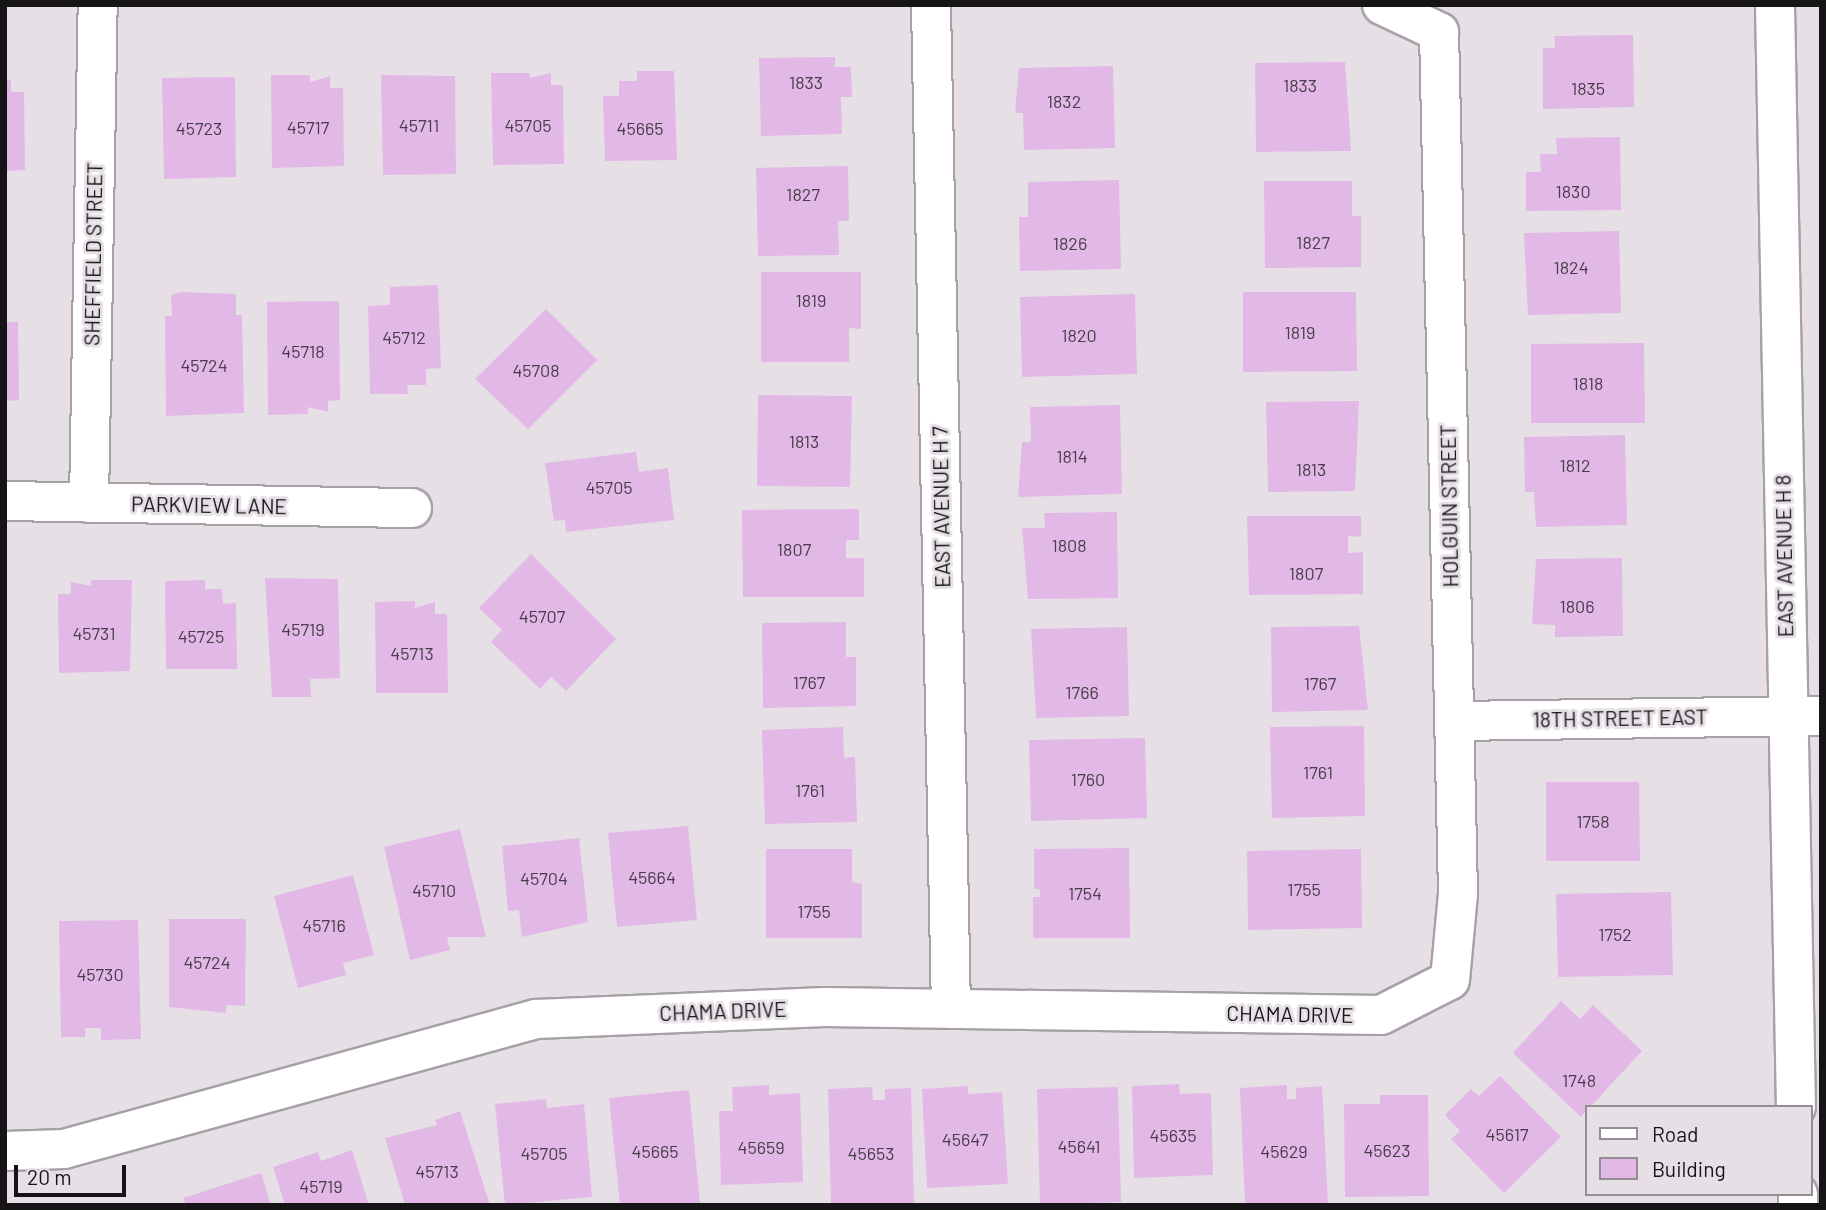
<!DOCTYPE html>
<html>
<head>
<meta charset="utf-8">
<style>
	body { margin:0 }
	#map { position:relative; width:1826px; height:1210px; overflow:hidden; background:#e6e0e6; font-family:Barlow,sans-serif }
	div>[style] { position:absolute }
	.building>* { inset:0; background:#e2b9e6 }
	.roads { filter:drop-shadow(2px 0 #a6a1a7) drop-shadow(-2px 0 #a6a1a7) drop-shadow(0 2px #a6a1a7) drop-shadow(0 -2px #a6a1a7) }
	.minor>* { height:38px; margin:-19px; padding:0 19px; transform-origin:19px; border-radius:19px; background:#fff }
	span { translate:-50% -50%; white-space:nowrap; text-align:center; line-height:1.15; -webkit-text-stroke:6px #e6e0e6; paint-order:stroke }
	.number-label { font-size:18px; color:#493d4a }
	.number-label span { -webkit-text-stroke-width:0 }
	.street-label { font-size:21px; color:#161416 }
	.frame { position:absolute; inset:0; border:7px solid #161416; pointer-events:none }
	.legend { position:absolute; left:1585px; top:1105px; width:228px; height:91px; box-sizing:border-box; background:#e6e0e6; border:2px solid #938e93; margin:0; padding:9px 12px; list-style:none; font-size:21px; color:#161416 }
	.legend li { display:flex; align-items:center; gap:14px; height:35px }
	.legend b { width:35px; border:2px solid #938e93 }
	.scale { position:absolute; left:14px; top:1165px; width:112px; height:32px; box-sizing:border-box; border:4px solid #161416; border-top:0; padding-left:9px; font-size:21px; line-height:24px; white-space:nowrap; color:#161416; -webkit-text-stroke:5px #e6e0e6; paint-order:stroke }
</style>
</head>
<body>
<div id="map">
	<div class="building">
		<i style="clip-path:polygon(1633px 35px,1634px 107px,1543px 109px,1543px 48px,1555px 48px,1554px 36px)"></i>
		<i style="clip-path:polygon(835px 57px,835px 67px,851px 67px,852px 97px,841px 97px,842px 134px,761px 136px,759px 58px)"></i>
		<i style="clip-path:polygon(1345px 62px,1351px 151px,1256px 152px,1255px 63px)"></i>
		<i style="clip-path:polygon(1113px 66px,1115px 148px,1024px 150px,1023px 113px,1015px 113px,1019px 68px)"></i>
		<i style="clip-path:polygon(637px 71px,674px 71px,677px 160px,605px 161px,603px 96px,619px 96px,619px 81px,637px 81px)"></i>
		<i style="clip-path:polygon(491px 73px,530px 73px,530px 78px,551px 73px,551px 85px,563px 85px,564px 164px,493px 165px)"></i>
		<i style="clip-path:polygon(271px 75px,310px 75px,310px 82px,330px 76px,330px 88px,343px 88px,344px 166px,272px 168px)"></i>
		<i style="clip-path:polygon(381px 75px,455px 76px,456px 174px,383px 175px)"></i>
		<i style="clip-path:polygon(235px 77px,236px 177px,164px 179px,162px 78px)"></i>
		<i style="clip-path:polygon(5px 80px,11px 80px,11px 92px,24px 92px,25px 170px,5px 171px)"></i>
		<i style="clip-path:polygon(1620px 137px,1621px 210px,1526px 211px,1526px 172px,1541px 172px,1540px 154px,1557px 154px,1556px 138px)"></i>
		<i style="clip-path:polygon(848px 166px,849px 221px,838px 221px,839px 255px,758px 256px,756px 168px)"></i>
		<i style="clip-path:polygon(1119px 180px,1121px 269px,1020px 271px,1019px 217px,1028px 217px,1028px 182px)"></i>
		<i style="clip-path:polygon(1264px 181px,1352px 181px,1352px 216px,1361px 216px,1361px 267px,1265px 268px)"></i>
		<i style="clip-path:polygon(1619px 231px,1621px 313px,1528px 315px,1524px 233px)"></i>
		<i style="clip-path:polygon(761px 272px,861px 272px,861px 329px,849px 328px,849px 362px,761px 362px)"></i>
		<i style="clip-path:polygon(438px 285px,441px 368px,426px 369px,426px 385px,407px 385px,408px 394px,370px 394px,368px 306px,390px 305px,390px 287px)"></i>
		<i style="clip-path:polygon(181px 292px,236px 294px,236px 315px,242px 315px,244px 413px,166px 416px,165px 316px,172px 316px,171px 295px)"></i>
		<i style="clip-path:polygon(1243px 292px,1356px 292px,1357px 371px,1243px 372px)"></i>
		<i style="clip-path:polygon(1135px 294px,1137px 374px,1022px 377px,1020px 297px)"></i>
		<i style="clip-path:polygon(339px 301px,340px 400px,328px 401px,328px 412px,308px 407px,308px 414px,268px 415px,267px 302px)"></i>
		<i style="clip-path:polygon(546px 309px,597px 360px,528px 429px,475px 379px)"></i>
		<i style="clip-path:polygon(5px 322px,18px 322px,19px 400px,5px 401px)"></i>
		<i style="clip-path:polygon(1644px 343px,1645px 423px,1531px 423px,1531px 344px)"></i>
		<i style="clip-path:polygon(758px 395px,852px 396px,850px 487px,757px 486px)"></i>
		<i style="clip-path:polygon(1359px 401px,1355px 491px,1268px 492px,1266px 402px)"></i>
		<i style="clip-path:polygon(1120px 405px,1122px 494px,1018px 497px,1022px 442px,1031px 442px,1030px 407px)"></i>
		<i style="clip-path:polygon(1625px 435px,1627px 525px,1536px 527px,1534px 492px,1525px 492px,1524px 437px)"></i>
		<i style="clip-path:polygon(636px 452px,639px 472px,668px 468px,674px 520px,566px 532px,565px 520px,554px 521px,545px 463px)"></i>
		<i style="clip-path:polygon(859px 509px,859px 540px,846px 540px,846px 558px,864px 558px,864px 597px,743px 597px,742px 510px)"></i>
		<i style="clip-path:polygon(1117px 512px,1118px 598px,1028px 599px,1022px 528px,1045px 528px,1044px 513px)"></i>
		<i style="clip-path:polygon(1247px 516px,1361px 516px,1361px 537px,1348px 536px,1348px 553px,1363px 552px,1363px 594px,1249px 595px)"></i>
		<i style="clip-path:polygon(531px 554px,616px 639px,566px 691px,551px 677px,540px 689px,491px 642px,502px 630px,479px 608px)"></i>
		<i style="clip-path:polygon(1622px 558px,1623px 636px,1555px 637px,1555px 625px,1532px 624px,1536px 559px)"></i>
		<i style="clip-path:polygon(265px 578px,338px 579px,340px 678px,310px 679px,311px 697px,272px 697px)"></i>
		<i style="clip-path:polygon(91px 580px,132px 580px,130px 671px,59px 673px,58px 594px,71px 594px,71px 582px,91px 586px)"></i>
		<i style="clip-path:polygon(205px 580px,205px 589px,222px 589px,223px 604px,236px 603px,237px 669px,166px 669px,165px 581px)"></i>
		<i style="clip-path:polygon(415px 601px,415px 608px,435px 602px,435px 614px,447px 614px,448px 693px,376px 693px,375px 602px)"></i>
		<i style="clip-path:polygon(846px 622px,846px 657px,856px 657px,856px 706px,763px 708px,762px 623px)"></i>
		<i style="clip-path:polygon(1359px 626px,1368px 710px,1272px 712px,1271px 627px)"></i>
		<i style="clip-path:polygon(1127px 627px,1129px 716px,1036px 718px,1031px 629px)"></i>
		<i style="clip-path:polygon(1364px 726px,1365px 816px,1272px 818px,1270px 727px)"></i>
		<i style="clip-path:polygon(843px 727px,844px 758px,855px 757px,857px 822px,765px 824px,762px 730px)"></i>
		<i style="clip-path:polygon(1145px 738px,1147px 818px,1031px 821px,1029px 740px)"></i>
		<i style="clip-path:polygon(1546px 782px,1639px 782px,1640px 861px,1546px 861px)"></i>
		<i style="clip-path:polygon(688px 826px,697px 920px,617px 927px,608px 833px)"></i>
		<i style="clip-path:polygon(460px 829px,486px 937px,447px 937px,450px 950px,410px 960px,384px 847px)"></i>
		<i style="clip-path:polygon(579px 838px,588px 922px,522px 937px,519px 910px,508px 911px,502px 846px)"></i>
		<i style="clip-path:polygon(1129px 848px,1130px 938px,1033px 938px,1033px 897px,1040px 897px,1040px 889px,1034px 889px,1034px 849px)"></i>
		<i style="clip-path:polygon(766px 849px,852px 849px,852px 882px,862px 884px,862px 938px,766px 938px)"></i>
		<i style="clip-path:polygon(1361px 849px,1362px 928px,1248px 930px,1247px 851px)"></i>
		<i style="clip-path:polygon(353px 875px,374px 955px,343px 963px,346px 975px,298px 988px,274px 896px)"></i>
		<i style="clip-path:polygon(1671px 892px,1673px 975px,1558px 977px,1556px 894px)"></i>
		<i style="clip-path:polygon(169px 919px,246px 919px,245px 1006px,226px 1005px,226px 1013px,169px 1007px)"></i>
		<i style="clip-path:polygon(138px 920px,141px 1039px,101px 1040px,101px 1028px,85px 1028px,85px 1037px,61px 1037px,59px 921px)"></i>
		<i style="clip-path:polygon(1561px 1001px,1580px 1019px,1593px 1005px,1642px 1051px,1581px 1117px,1513px 1053px)"></i>
		<i style="clip-path:polygon(1500px 1076px,1561px 1137px,1504px 1193px,1451px 1139px,1460px 1131px,1445px 1115px,1471px 1089px,1479px 1096px)"></i>
		<i style="clip-path:polygon(1179px 1084px,1180px 1094px,1211px 1093px,1213px 1175px,1134px 1178px,1132px 1086px)"></i>
		<i style="clip-path:polygon(769px 1085px,769px 1095px,800px 1093px,803px 1182px,721px 1185px,719px 1111px,733px 1111px,732px 1087px)"></i>
		<i style="clip-path:polygon(1287px 1085px,1287px 1099px,1296px 1099px,1296px 1088px,1322px 1086px,1328px 1203px,1245px 1205px,1240px 1088px)"></i>
		<i style="clip-path:polygon(968px 1086px,968px 1094px,1002px 1092px,1008px 1184px,927px 1188px,922px 1089px)"></i>
		<i style="clip-path:polygon(872px 1087px,873px 1100px,885px 1100px,885px 1089px,911px 1088px,914px 1205px,831px 1205px,828px 1089px)"></i>
		<i style="clip-path:polygon(1118px 1087px,1121px 1202px,1040px 1205px,1037px 1089px)"></i>
		<i style="clip-path:polygon(689px 1090px,700px 1203px,620px 1205px,609px 1098px)"></i>
		<i style="clip-path:polygon(1380px 1095px,1428px 1095px,1429px 1196px,1345px 1197px,1344px 1104px,1380px 1104px)"></i>
		<i style="clip-path:polygon(546px 1099px,547px 1108px,584px 1104px,592px 1197px,505px 1205px,495px 1104px)"></i>
		<i style="clip-path:polygon(460px 1111px,490px 1205px,405px 1205px,385px 1138px,437px 1125px,435px 1120px)"></i>
		<i style="clip-path:polygon(352px 1150px,369px 1205px,285px 1205px,273px 1167px,318px 1152px,321px 1161px)"></i>
		<i style="clip-path:polygon(261px 1173px,271px 1205px,186px 1205px,183px 1198px)"></i>
	</div>
	<div class="roads">
		<div class="minor">
			<i style="left:931px;top:5px;width:1004px;rotate:88.86deg"></i>
			<i style="left:1775px;top:5px;width:1102px;rotate:88.91deg"></i>
			<i style="left:5px;top:501px;width:407px;rotate:1deg"></i>
			<i style="left:89px;top:503px;width:498px;rotate:-89deg"></i>
			<i style="left:1454px;top:721px;width:367px;rotate:-0.8deg"></i>
			<i style="left:5px;top:1151px;width:59px;rotate:-1.9deg"></i>
			<i style="left:64px;top:1149px;width:490px;rotate:-15.4deg"></i>
			<i style="left:536px;top:1019px;width:289px;rotate:-2.4deg"></i>
			<i style="left:825px;top:1007px;width:556px;rotate:0.82deg"></i>
			<i style="left:1381px;top:1015px;width:77px;rotate:-26.9deg"></i>
			<i style="left:1450px;top:980px;width:86px;rotate:-84.7deg"></i>
			<i style="left:1458px;top:894px;width:862px;rotate:-91.26deg"></i>
			<i style="left:1439px;top:32px;width:63px;rotate:-154.7deg"></i>
			<i style="left:1798px;top:1194px;width:11px;rotate:90deg"></i>
		</div>
	</div>
	<div class="number-label">
		<span style="left:806px;top:82px">1833</span>
		<span style="left:1300px;top:85px">1833</span>
		<span style="left:1588px;top:88px">1835</span>
		<span style="left:1064px;top:101px">1832</span>
		<span style="left:419px;top:125px">45711</span>
		<span style="left:528px;top:125px">45705</span>
		<span style="left:308px;top:127px">45717</span>
		<span style="left:199px;top:128px">45723</span>
		<span style="left:640px;top:128px">45665</span>
		<span style="left:1573px;top:191px">1830</span>
		<span style="left:803px;top:194px">1827</span>
		<span style="left:1313px;top:242px">1827</span>
		<span style="left:1070px;top:243px">1826</span>
		<span style="left:1571px;top:267px">1824</span>
		<span style="left:811px;top:300px">1819</span>
		<span style="left:1300px;top:332px">1819</span>
		<span style="left:1079px;top:335px">1820</span>
		<span style="left:404px;top:337px">45712</span>
		<span style="left:303px;top:351px">45718</span>
		<span style="left:204px;top:365px">45724</span>
		<span style="left:536px;top:370px">45708</span>
		<span style="left:1588px;top:383px">1818</span>
		<span style="left:804px;top:441px">1813</span>
		<span style="left:1072px;top:456px">1814</span>
		<span style="left:1575px;top:465px">1812</span>
		<span style="left:1311px;top:469px">1813</span>
		<span style="left:609px;top:487px">45705</span>
		<span style="left:1069px;top:545px">1808</span>
		<span style="left:794px;top:549px">1807</span>
		<span style="left:1306px;top:573px">1807</span>
		<span style="left:1577px;top:606px">1806</span>
		<span style="left:542px;top:616px">45707</span>
		<span style="left:303px;top:629px">45719</span>
		<span style="left:94px;top:633px">45731</span>
		<span style="left:201px;top:636px">45725</span>
		<span style="left:412px;top:653px">45713</span>
		<span style="left:809px;top:682px">1767</span>
		<span style="left:1320px;top:683px">1767</span>
		<span style="left:1082px;top:692px">1766</span>
		<span style="left:1318px;top:772px">1761</span>
		<span style="left:1088px;top:779px">1760</span>
		<span style="left:810px;top:790px">1761</span>
		<span style="left:1593px;top:821px">1758</span>
		<span style="left:652px;top:877px">45664</span>
		<span style="left:544px;top:878px">45704</span>
		<span style="left:1304px;top:889px">1755</span>
		<span style="left:434px;top:890px">45710</span>
		<span style="left:1085px;top:893px">1754</span>
		<span style="left:814px;top:911px">1755</span>
		<span style="left:324px;top:925px">45716</span>
		<span style="left:1615px;top:934px">1752</span>
		<span style="left:207px;top:962px">45724</span>
		<span style="left:100px;top:974px">45730</span>
		<span style="left:1579px;top:1080px">1748</span>
		<span style="left:1507px;top:1134px">45617</span>
		<span style="left:1173px;top:1135px">45635</span>
		<span style="left:965px;top:1139px">45647</span>
		<span style="left:1079px;top:1146px">45641</span>
		<span style="left:761px;top:1147px">45659</span>
		<span style="left:1387px;top:1150px">45623</span>
		<span style="left:655px;top:1151px">45665</span>
		<span style="left:1284px;top:1151px">45629</span>
		<span style="left:544px;top:1153px">45705</span>
		<span style="left:871px;top:1153px">45653</span>
		<span style="left:437px;top:1171px">45713</span>
		<span style="left:321px;top:1186px">45719</span>
	</div>
	<div class="street-label">
		<span style="left:93px;top:254px;rotate:-89deg">SHEFFIELD STREET</span>
		<span style="left:209px;top:505px;rotate:1deg">PARKVIEW LANE</span>
		<span style="left:1449px;top:506px;rotate:-91deg">HOLGUIN STREET</span>
		<span style="left:941px;top:507px;rotate:-91deg">EAST AVENUE H 7</span>
		<span style="left:1784px;top:556px;rotate:-91deg">EAST AVENUE H 8</span>
		<span style="left:1620px;top:718px;rotate:-1deg">18TH STREET EAST</span>
		<span style="left:723px;top:1011px;rotate:-2deg">CHAMA DRIVE</span>
		<span style="left:1290px;top:1014px;rotate:1deg">CHAMA DRIVE</span>
	</div>
	<div class="frame"></div>
	<ul class="legend">
	<li><b style="height:9px;background:#fff"></b>Road</li>
	<li><b style="height:19px;background:#e2b9e6"></b>Building</li>
	</ul>
	<div class="scale">20 m</div>
</div>
</body>
</html>
